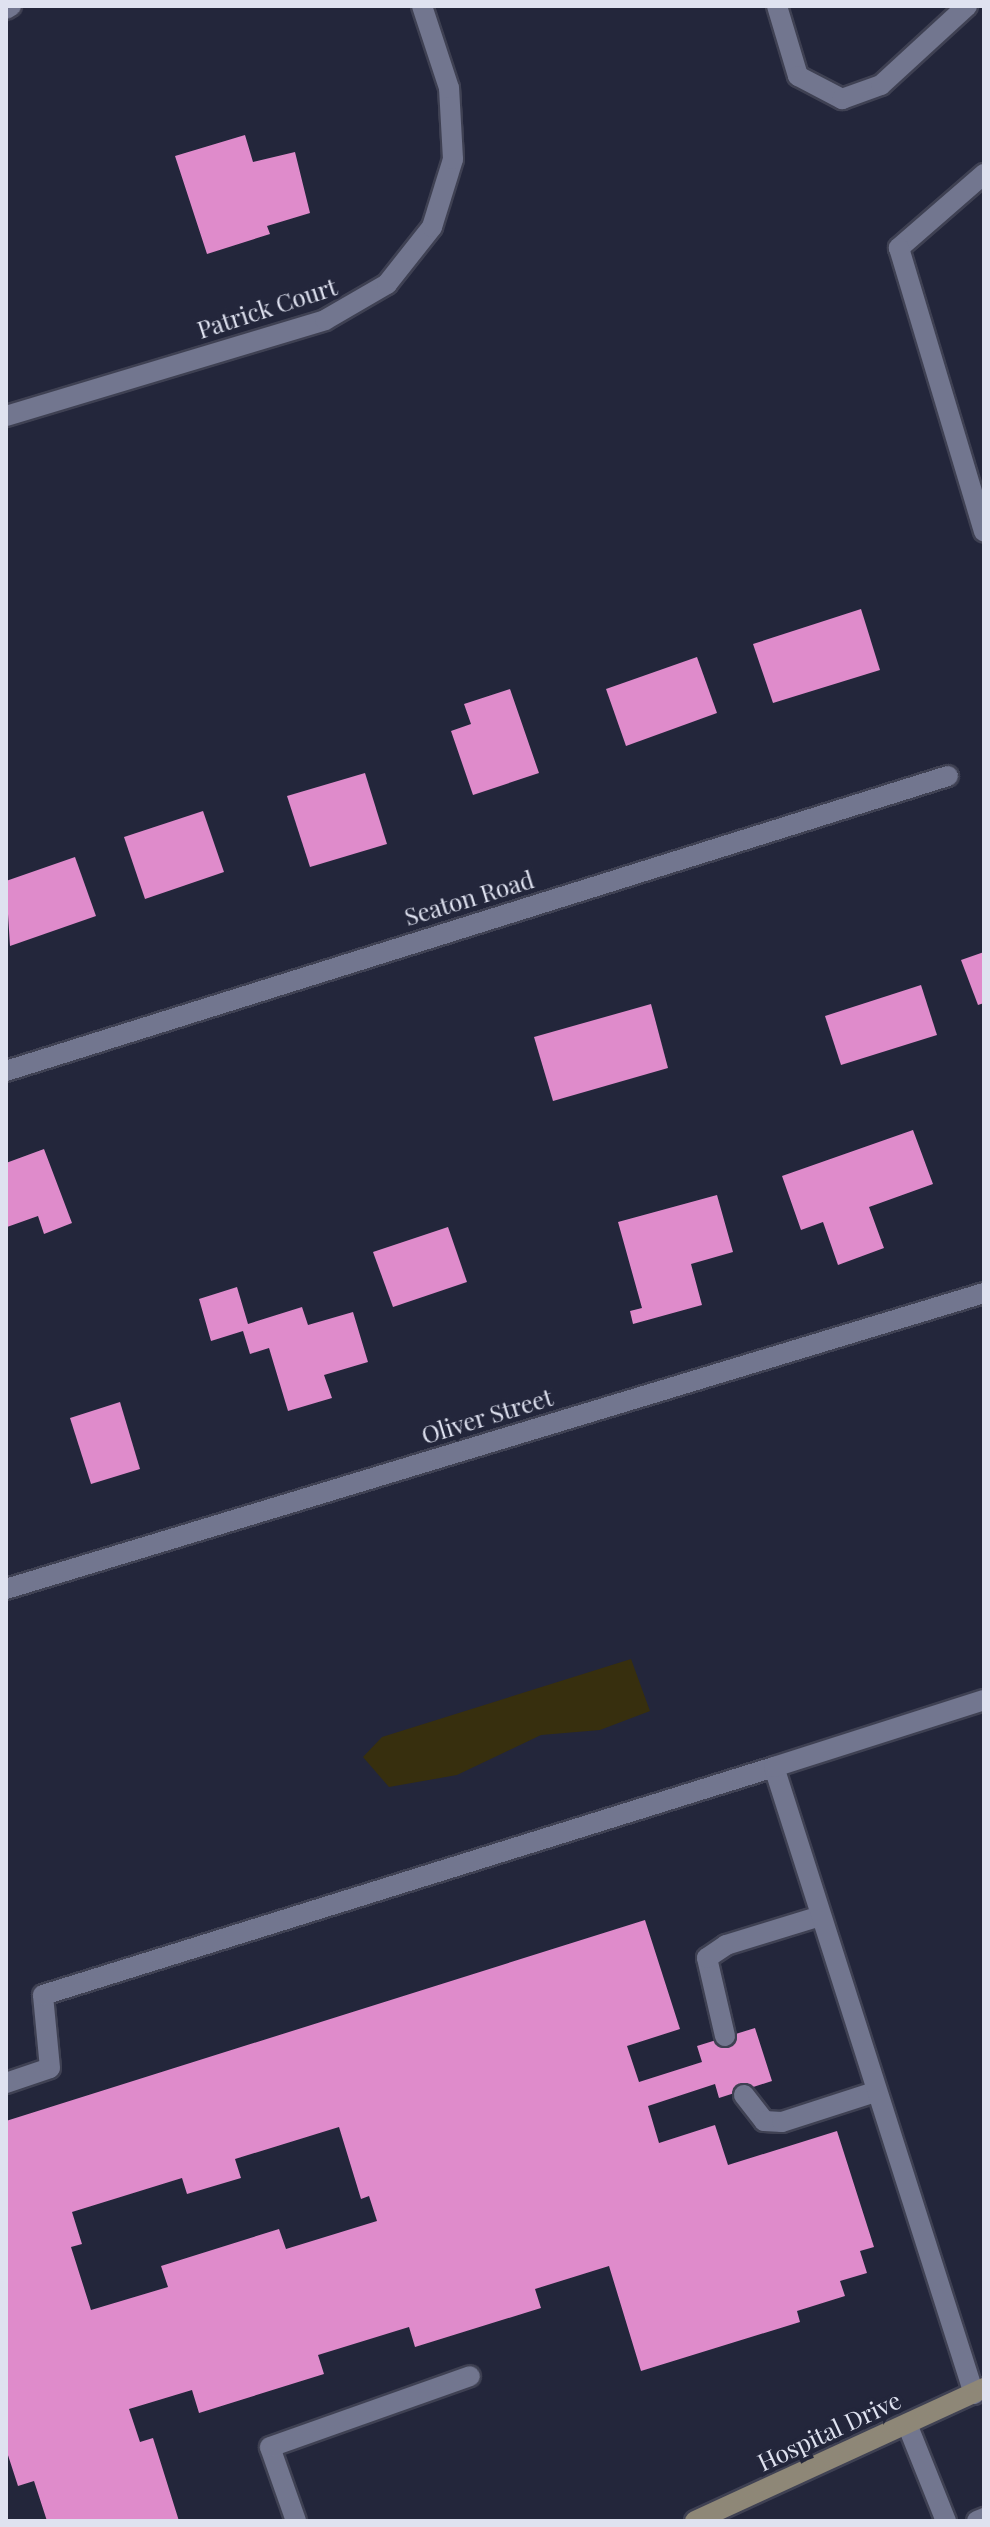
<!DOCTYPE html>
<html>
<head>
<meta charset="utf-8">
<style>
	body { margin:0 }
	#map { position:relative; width:990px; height:2527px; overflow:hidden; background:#23263b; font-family:"Playfair Display",serif }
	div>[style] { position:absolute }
	.sand>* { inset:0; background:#372f0e }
	.building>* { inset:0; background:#df8bcb }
	.roads { filter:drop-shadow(2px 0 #3f4153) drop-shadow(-2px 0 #3f4153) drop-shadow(0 2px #3f4153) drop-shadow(0 -2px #3f4153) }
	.lane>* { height:20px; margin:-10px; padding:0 10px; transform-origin:10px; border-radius:10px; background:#72768f }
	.street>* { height:20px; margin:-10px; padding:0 10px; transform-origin:10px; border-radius:10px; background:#72768f }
	.secondary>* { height:20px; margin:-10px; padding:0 10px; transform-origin:10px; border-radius:10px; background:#8e8777 }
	span { translate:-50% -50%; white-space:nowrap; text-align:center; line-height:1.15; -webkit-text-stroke:8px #23263b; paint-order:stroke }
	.street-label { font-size:24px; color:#dfe2f0 }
	.frame { position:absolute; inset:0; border:8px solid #dfe2f0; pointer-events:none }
</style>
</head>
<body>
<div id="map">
	<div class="sand">
		<i style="clip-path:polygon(631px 1659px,650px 1711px,600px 1730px,541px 1735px,457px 1775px,389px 1787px,363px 1757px,382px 1737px)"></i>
	</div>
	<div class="building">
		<i style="clip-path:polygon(245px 135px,253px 162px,295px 152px,310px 213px,267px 226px,270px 234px,207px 254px,175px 156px)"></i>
		<i style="clip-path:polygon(861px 609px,880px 670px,773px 703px,753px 644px)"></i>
		<i style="clip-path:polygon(697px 657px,717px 713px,626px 746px,606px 689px)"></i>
		<i style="clip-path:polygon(510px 689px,539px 773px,473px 795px,451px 731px,471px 724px,464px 704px)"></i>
		<i style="clip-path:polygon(365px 773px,387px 844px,310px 867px,287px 796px)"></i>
		<i style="clip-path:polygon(203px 811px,224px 872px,145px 899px,124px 837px)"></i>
		<i style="clip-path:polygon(75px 857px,96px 916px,10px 946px,6px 881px)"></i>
		<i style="clip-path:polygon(984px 952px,984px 1003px,978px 1005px,961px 960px)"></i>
		<i style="clip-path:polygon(921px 985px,937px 1035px,841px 1065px,825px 1016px)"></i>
		<i style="clip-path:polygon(651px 1004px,668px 1068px,553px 1101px,534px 1037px)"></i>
		<i style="clip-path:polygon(913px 1130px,933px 1184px,869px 1207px,884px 1248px,838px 1265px,823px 1222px,801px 1230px,782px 1176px)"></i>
		<i style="clip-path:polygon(44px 1149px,72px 1223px,44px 1234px,38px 1216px,7px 1227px,6px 1163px)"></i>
		<i style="clip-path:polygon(717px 1195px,733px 1252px,691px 1264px,702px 1305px,633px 1324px,630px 1311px,642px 1308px,618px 1222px)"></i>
		<i style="clip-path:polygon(448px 1227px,467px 1282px,393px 1307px,373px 1252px)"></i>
		<i style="clip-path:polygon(237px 1287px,248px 1324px,302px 1307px,308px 1325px,353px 1312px,368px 1362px,324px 1375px,332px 1398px,288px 1411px,269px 1348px,250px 1354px,243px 1331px,211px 1341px,199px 1299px)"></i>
		<i style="clip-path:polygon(120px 1402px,140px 1469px,91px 1484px,70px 1418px)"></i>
		<i style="clip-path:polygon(evenodd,645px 1920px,680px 2029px,627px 2046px,639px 2082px,702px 2062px,697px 2046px,755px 2028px,772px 2081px,719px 2098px,715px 2084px,648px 2106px,659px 2143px,715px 2125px,728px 2165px,837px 2131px,874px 2247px,860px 2251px,867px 2273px,840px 2281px,845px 2296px,797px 2311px,800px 2322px,641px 2371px,609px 2266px,535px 2289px,541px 2308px,415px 2347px,409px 2327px,318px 2355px,324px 2374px,199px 2413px,192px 2390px,129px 2409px,140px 2442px,153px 2438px,179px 2521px,47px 2521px,34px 2481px,18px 2486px,6px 2449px,6px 2121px,645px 1920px,339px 2127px,361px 2199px,369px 2196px,377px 2221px,286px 2249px,279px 2229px,161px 2266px,168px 2287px,91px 2310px,71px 2247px,82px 2244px,72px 2212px,182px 2178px,187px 2194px,241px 2178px,235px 2159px,339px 2127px)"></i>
	</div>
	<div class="roads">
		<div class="lane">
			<i style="left:777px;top:6px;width:73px;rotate:73.3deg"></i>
			<i style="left:798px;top:76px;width:50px;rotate:27.6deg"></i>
			<i style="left:842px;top:99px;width:41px;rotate:-19.7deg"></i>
			<i style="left:881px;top:85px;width:117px;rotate:-42.6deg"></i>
			<i style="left:984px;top:174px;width:113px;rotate:139deg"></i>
			<i style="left:899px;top:248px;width:296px;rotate:73.3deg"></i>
			<i style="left:725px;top:2036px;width:80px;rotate:-103deg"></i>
			<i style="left:707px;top:1958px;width:23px;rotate:-34deg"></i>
			<i style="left:726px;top:1945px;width:98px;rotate:-17.1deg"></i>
			<i style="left:6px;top:2083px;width:46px;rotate:-18.8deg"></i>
			<i style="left:50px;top:2068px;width:73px;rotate:-95.5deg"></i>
			<i style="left:43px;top:1995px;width:766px;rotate:-17.32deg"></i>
			<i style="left:744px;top:2095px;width:33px;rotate:52deg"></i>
			<i style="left:764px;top:2121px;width:18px;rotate:3deg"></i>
			<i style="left:782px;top:2122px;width:98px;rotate:-17.9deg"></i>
			<i style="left:974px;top:2394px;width:658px;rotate:-107.69deg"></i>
			<i style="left:774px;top:1767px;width:220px;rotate:-17.7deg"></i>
			<i style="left:907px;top:2424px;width:105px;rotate:68.1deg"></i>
			<i style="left:296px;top:2521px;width:78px;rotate:-109.4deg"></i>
			<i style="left:270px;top:2447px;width:212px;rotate:-19.5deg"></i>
			<i style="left:977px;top:2521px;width:8px;rotate:-23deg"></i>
		</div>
		<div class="street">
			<i style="left:6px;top:9px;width:6px;rotate:-31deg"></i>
			<i style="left:6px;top:416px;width:333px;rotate:-16.7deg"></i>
			<i style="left:325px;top:320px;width:72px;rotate:-30.1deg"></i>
			<i style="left:387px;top:284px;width:73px;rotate:-51.7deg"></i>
			<i style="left:432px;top:227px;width:71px;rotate:-72.8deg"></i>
			<i style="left:453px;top:159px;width:71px;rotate:-93.2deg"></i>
			<i style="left:449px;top:88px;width:86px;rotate:-108.2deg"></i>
			<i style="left:6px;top:1071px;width:987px;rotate:-17.39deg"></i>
			<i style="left:6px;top:1589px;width:1022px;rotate:-16.84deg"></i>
		</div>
		<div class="secondary">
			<i style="left:695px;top:2521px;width:318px;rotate:-24.7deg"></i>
		</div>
	</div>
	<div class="street-label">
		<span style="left:267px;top:308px;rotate:-18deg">Patrick Court</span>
		<span style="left:469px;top:898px;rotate:-17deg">Seaton Road</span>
		<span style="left:487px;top:1416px;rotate:-17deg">Oliver Street</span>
		<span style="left:829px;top:2431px;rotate:-25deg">Hospital Drive</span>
	</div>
	<div class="frame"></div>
</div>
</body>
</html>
